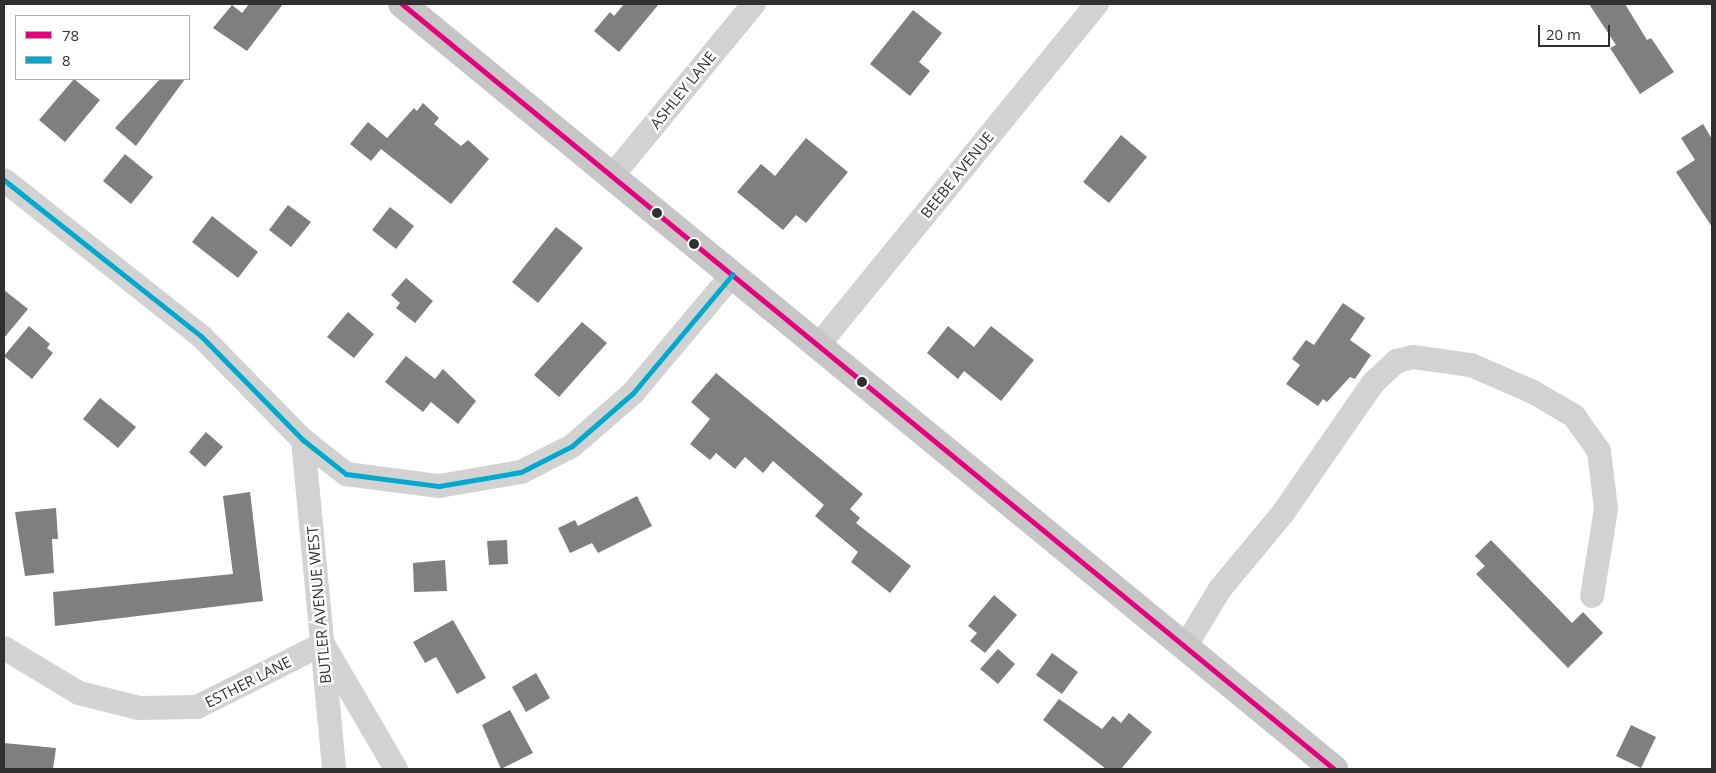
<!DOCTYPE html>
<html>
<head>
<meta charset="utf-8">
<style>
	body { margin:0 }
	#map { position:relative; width:1716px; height:773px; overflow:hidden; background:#fff; font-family:"Open Sans",sans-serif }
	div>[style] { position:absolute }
	.building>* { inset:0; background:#7f7f7f }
	.minor>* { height:24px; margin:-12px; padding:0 12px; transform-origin:12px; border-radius:12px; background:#d2d2d2 }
	.major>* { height:28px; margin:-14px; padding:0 14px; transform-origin:14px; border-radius:14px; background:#c6c6c6 }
	.bus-1>* { height:5px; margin:-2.5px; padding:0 2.5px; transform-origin:2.5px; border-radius:2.5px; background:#e5007d }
	.bus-2>* { height:5px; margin:-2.5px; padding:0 2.5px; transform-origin:2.5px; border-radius:2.5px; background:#00a9ce }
	.dots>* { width:14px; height:14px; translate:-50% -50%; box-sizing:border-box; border:2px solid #fff; border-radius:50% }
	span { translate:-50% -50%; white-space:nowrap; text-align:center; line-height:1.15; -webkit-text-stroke:5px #fff; paint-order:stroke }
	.street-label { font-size:15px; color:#303030 }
	.frame { position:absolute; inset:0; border:5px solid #303030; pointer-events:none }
	.legend { position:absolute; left:15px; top:15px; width:175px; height:65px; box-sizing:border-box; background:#fff; border:1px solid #acacac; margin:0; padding:6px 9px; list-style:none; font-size:15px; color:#303030 }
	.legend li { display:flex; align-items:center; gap:10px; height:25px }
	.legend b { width:25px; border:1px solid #acacac }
	.scale { position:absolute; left:1538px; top:25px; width:72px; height:22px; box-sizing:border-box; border:2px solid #303030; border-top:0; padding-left:6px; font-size:15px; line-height:18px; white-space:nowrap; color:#303030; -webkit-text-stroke:4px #fff; paint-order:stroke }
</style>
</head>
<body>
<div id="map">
	<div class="building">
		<i style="clip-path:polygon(249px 4px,283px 4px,247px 51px,213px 28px,232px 5px,242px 13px)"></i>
		<i style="clip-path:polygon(624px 4px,659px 4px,619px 52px,594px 31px,610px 12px,614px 16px)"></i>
		<i style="clip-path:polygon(1589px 4px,1625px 4px,1647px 40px,1651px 38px,1674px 72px,1640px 94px,1610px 48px,1616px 45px)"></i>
		<i style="clip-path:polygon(913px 10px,942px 33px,919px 62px,930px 71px,910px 96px,870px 64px)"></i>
		<i style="clip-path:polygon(74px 79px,100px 100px,65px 142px,39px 120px)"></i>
		<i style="clip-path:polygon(160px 79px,185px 79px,136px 146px,115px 128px)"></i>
		<i style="clip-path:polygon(423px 103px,439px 118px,434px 124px,461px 146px,468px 140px,489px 159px,451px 204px,381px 149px,371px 161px,350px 144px,368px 122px,387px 138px,414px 108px,417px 111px)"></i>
		<i style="clip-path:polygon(1703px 124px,1712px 139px,1712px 227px,1676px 172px,1695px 160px,1681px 138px)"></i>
		<i style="clip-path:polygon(1121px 135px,1147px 157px,1109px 203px,1083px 182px)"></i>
		<i style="clip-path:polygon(806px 138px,848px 172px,806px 223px,796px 215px,783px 230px,737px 192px,761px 164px,775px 176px)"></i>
		<i style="clip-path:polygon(125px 154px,153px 177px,131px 204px,103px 181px)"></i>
		<i style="clip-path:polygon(288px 205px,311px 222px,291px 247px,269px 230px)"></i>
		<i style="clip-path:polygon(390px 207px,414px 226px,396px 249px,372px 230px)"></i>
		<i style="clip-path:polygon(212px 216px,258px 252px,238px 278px,192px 242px)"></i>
		<i style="clip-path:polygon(556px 227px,583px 248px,538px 303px,512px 282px)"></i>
		<i style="clip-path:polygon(406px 278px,433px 301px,415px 323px,396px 308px,400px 303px,391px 295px)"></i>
		<i style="clip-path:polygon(4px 290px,28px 309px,4px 338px)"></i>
		<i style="clip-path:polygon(1343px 303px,1365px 318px,1350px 340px,1371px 355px,1355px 379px,1350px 377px,1327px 402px,1323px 399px,1318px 406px,1286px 384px,1300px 365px,1292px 359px,1306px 340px,1314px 345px)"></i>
		<i style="clip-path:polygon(348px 312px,374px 334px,354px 358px,327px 337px)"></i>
		<i style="clip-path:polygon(582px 322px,607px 343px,559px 397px,534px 375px)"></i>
		<i style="clip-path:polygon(29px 326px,50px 344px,47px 348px,53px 353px,32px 379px,4px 356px)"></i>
		<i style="clip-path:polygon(948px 326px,974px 347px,991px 326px,1034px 360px,1001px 401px,964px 371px,958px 379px,927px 353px)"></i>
		<i style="clip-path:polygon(406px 356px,435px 379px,443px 369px,476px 401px,458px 424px,431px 402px,423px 412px,385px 382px)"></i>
		<i style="clip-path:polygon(716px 373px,863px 494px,850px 509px,860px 518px,856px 523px,911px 566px,890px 593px,851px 562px,858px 552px,815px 516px,824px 505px,773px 461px,763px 473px,745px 457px,735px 469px,716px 453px,710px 460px,690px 444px,710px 419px,691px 402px)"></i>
		<i style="clip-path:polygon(100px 398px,136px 427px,118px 448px,83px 419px)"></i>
		<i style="clip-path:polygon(206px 432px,223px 447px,205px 467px,189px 452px)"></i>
		<i style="clip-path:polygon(250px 492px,263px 601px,55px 626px,53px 592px,233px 574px,223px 496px)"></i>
		<i style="clip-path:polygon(637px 496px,652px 526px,598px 553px,592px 543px,570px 553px,558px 528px,575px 520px,578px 526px)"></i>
		<i style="clip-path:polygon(56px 508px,58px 539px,52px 539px,54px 573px,25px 576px,15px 512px)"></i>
		<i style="clip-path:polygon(507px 540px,508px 564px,489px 565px,487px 541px)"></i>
		<i style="clip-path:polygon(1491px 540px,1572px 623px,1583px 612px,1603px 633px,1568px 668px,1476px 574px,1485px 566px,1475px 556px)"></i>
		<i style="clip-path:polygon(445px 560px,447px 591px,414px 592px,413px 563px)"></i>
		<i style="clip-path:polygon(994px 595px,1017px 615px,985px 653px,970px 641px,977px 633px,968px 626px)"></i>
		<i style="clip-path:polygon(453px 620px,486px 678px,457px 694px,436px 657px,425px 663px,413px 642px)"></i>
		<i style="clip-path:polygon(998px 649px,1015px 664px,998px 684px,980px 669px)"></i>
		<i style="clip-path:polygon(1052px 653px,1078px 672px,1062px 694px,1036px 675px)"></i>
		<i style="clip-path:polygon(536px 673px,550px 698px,526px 712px,512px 687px)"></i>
		<i style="clip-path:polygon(1059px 699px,1102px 729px,1113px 716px,1121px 723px,1129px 713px,1152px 732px,1121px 769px,1106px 769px,1043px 720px)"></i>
		<i style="clip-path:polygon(510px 710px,533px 753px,501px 769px,482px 725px)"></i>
		<i style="clip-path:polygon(1631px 725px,1656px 737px,1641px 768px,1616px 756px)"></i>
		<i style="clip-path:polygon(4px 743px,56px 748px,53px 769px,4px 769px)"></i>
	</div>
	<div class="minor">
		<i style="left:612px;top:176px;width:223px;rotate:-50.5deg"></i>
		<i style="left:4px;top:180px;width:251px;rotate:38.4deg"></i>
		<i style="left:201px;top:336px;width:146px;rotate:45.6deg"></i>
		<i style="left:303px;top:440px;width:55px;rotate:38.3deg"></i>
		<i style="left:346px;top:474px;width:94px;rotate:7.4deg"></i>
		<i style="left:439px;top:486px;width:83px;rotate:-9.7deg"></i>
		<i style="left:521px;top:472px;width:57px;rotate:-27deg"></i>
		<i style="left:572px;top:446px;width:81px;rotate:-41deg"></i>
		<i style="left:633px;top:393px;width:155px;rotate:-50deg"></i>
		<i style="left:817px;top:347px;width:443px;rotate:-50.8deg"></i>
		<i style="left:303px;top:440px;width:330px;rotate:84.6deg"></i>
		<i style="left:1185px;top:647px;width:68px;rotate:-58.9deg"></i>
		<i style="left:1220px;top:589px;width:99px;rotate:-50.3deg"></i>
		<i style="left:1283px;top:513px;width:158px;rotate:-55.3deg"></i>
		<i style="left:1373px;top:383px;width:33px;rotate:-43deg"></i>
		<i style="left:1397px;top:361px;width:16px;rotate:-14deg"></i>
		<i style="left:1413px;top:357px;width:59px;rotate:7.9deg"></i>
		<i style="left:1471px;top:365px;width:68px;rotate:23.5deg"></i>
		<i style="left:1533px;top:392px;width:48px;rotate:30.3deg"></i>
		<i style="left:1574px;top:416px;width:43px;rotate:54.5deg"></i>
		<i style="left:1599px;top:451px;width:58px;rotate:83.1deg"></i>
		<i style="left:1606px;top:509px;width:88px;rotate:99.1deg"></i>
		<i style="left:4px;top:648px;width:87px;rotate:31deg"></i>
		<i style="left:79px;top:693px;width:62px;rotate:14deg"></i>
		<i style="left:139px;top:708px;width:58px;rotate:-1deg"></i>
		<i style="left:197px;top:707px;width:141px;rotate:-26.6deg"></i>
		<i style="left:323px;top:644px;width:145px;rotate:59.7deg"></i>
	</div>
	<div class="major">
		<i style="left:402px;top:4px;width:1206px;rotate:39.38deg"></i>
	</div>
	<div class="bus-1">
		<i style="left:402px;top:4px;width:1206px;rotate:39.38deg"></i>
	</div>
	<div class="bus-2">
		<i style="left:4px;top:180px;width:251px;rotate:38.4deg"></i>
		<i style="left:201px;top:336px;width:146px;rotate:45.6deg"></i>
		<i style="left:303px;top:440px;width:55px;rotate:38.3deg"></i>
		<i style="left:346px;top:474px;width:94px;rotate:7.4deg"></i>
		<i style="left:439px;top:486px;width:83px;rotate:-9.7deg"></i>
		<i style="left:521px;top:472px;width:57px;rotate:-27deg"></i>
		<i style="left:572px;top:446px;width:81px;rotate:-41deg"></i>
		<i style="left:633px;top:393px;width:155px;rotate:-50deg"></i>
	</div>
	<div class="dots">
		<i style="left:657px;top:213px;background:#303030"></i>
		<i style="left:694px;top:244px;background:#303030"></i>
		<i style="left:862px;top:382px;background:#303030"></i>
	</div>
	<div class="street-label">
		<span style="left:683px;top:90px;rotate:-51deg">ASHLEY LANE</span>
		<span style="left:957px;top:175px;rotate:-51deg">BEEBE AVENUE</span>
		<span style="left:319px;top:605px;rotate:-95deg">BUTLER AVENUE WEST</span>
		<span style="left:248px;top:682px;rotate:-27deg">ESTHER LANE</span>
	</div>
	<div class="frame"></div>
	<ul class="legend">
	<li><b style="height:6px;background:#e5007d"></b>78</li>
	<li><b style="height:6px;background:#00a9ce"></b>8</li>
	</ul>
	<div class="scale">20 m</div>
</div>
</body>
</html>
